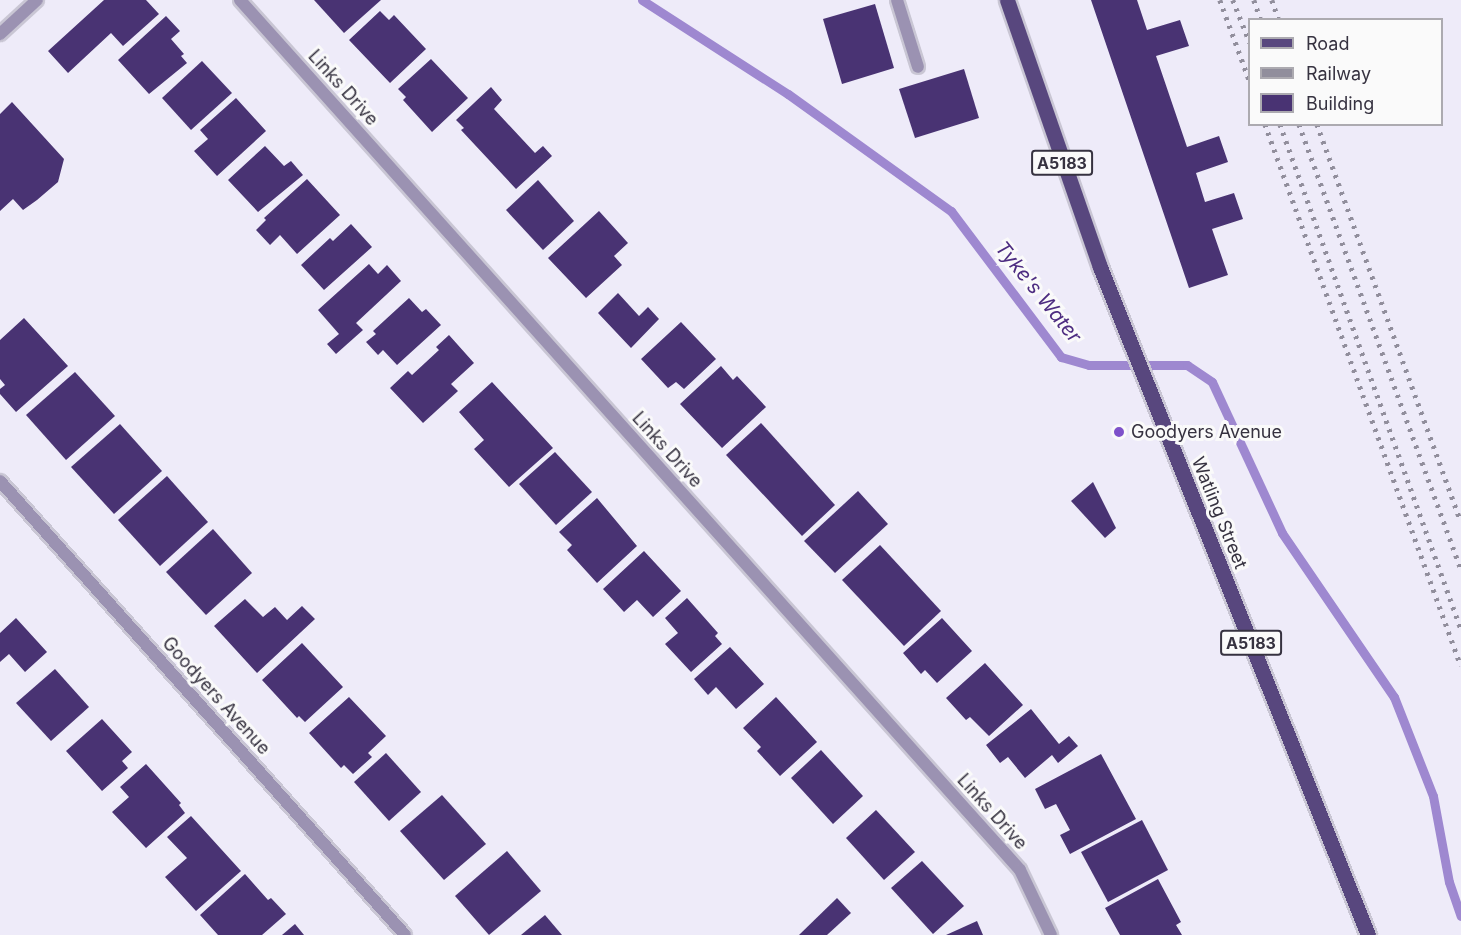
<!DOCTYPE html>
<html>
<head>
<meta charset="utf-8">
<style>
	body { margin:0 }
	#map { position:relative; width:1461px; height:935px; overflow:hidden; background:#eeebf9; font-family:Inter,sans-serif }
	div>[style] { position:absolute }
	.stream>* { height:9px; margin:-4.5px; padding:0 4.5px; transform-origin:4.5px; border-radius:4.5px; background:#9e88d0 }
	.building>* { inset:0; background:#493373 }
	.roads { filter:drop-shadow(2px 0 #c9c6d4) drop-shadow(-2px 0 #c9c6d4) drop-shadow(0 2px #c9c6d4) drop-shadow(0 -2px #c9c6d4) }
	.street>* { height:12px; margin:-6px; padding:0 6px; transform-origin:6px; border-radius:6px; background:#9b92b2 }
	.primary>* { height:15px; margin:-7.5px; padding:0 7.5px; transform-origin:7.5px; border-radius:7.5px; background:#58477e }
	.rail>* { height:4.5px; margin-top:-2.25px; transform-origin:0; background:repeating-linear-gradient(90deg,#918e9c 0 3px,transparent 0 9px) }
	.dots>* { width:16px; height:16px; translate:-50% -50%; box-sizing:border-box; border:3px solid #fafafa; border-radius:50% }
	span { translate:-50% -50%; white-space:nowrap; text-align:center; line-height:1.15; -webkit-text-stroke:6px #fafafa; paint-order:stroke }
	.shield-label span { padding:2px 4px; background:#fafafa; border:2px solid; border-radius:4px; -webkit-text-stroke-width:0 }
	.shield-label { font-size:16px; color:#363240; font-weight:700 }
	.street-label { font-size:18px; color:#363240 }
	.poi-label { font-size:18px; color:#363240 }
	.left { translate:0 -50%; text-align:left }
	.water-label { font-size:20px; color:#4d2c81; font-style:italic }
	.legend { position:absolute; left:1248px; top:18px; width:195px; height:108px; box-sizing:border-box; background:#fafafa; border:2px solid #acaab0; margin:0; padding:8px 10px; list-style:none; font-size:18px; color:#363240 }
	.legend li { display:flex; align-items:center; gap:12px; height:30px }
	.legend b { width:30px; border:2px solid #acaab0 }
</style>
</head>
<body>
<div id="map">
	<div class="stream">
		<i style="left:642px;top:0;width:174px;rotate:32.8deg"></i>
		<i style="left:788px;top:94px;width:201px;rotate:35.7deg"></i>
		<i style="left:951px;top:211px;width:183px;rotate:53deg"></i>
		<i style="left:1061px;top:357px;width:29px;rotate:16deg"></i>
		<i style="left:1089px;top:365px;width:98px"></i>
		<i style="left:1187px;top:365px;width:30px;rotate:34deg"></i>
		<i style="left:1212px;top:382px;width:166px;rotate:65.1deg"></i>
		<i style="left:1282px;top:533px;width:199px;rotate:55.7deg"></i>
		<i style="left:1394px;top:697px;width:106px;rotate:68.5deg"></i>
		<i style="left:1433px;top:796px;width:87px;rotate:79.5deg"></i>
		<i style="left:1449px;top:882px;width:36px;rotate:71deg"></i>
	</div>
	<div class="building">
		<i style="clip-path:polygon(104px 0,146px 0,159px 14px,123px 46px,111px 33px,68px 73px,48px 51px)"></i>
		<i style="clip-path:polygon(314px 0,381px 0,344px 33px)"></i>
		<i style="clip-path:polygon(1091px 0,1137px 0,1147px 30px,1180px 20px,1189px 46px,1156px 56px,1187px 147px,1219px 136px,1228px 162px,1196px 173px,1205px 202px,1234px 193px,1243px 219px,1212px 229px,1228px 275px,1189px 288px)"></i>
		<i style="clip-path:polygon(875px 4px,894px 68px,842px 84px,823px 19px)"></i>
		<i style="clip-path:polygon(380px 11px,389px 20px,394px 15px,426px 49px,390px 83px,349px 40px)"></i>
		<i style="clip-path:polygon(166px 16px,180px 31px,171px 39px,184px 54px,181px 56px,187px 63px,149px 94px,118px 60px)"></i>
		<i style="clip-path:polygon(431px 59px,468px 98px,432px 132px,403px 100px,406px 97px,398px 89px)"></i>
		<i style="clip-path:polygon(202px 61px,232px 93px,191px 130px,162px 98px)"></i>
		<i style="clip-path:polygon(964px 69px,979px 118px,915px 138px,899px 89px)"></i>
		<i style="clip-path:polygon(491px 87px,502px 100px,494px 109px,535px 153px,543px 146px,552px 156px,516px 189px,461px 130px,464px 128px,456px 120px)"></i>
		<i style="clip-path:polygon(236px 98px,266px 131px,217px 176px,194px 151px,208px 139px,200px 130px)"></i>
		<i style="clip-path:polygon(12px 102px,64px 159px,58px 182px,37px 200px,23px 210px,13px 199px,0 211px,0 114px)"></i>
		<i style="clip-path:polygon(265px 146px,284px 166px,291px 161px,303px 175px,258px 212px,228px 180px)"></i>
		<i style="clip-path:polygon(307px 179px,340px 215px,297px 254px,280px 235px,270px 245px,256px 230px,266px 220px,264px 218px)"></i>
		<i style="clip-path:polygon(538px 180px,574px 221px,543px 250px,506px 210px)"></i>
		<i style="clip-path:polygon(599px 211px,628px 243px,614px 256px,622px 265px,586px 298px,548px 258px)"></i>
		<i style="clip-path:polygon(351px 224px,372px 247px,324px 290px,301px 265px,330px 238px,333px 241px)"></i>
		<i style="clip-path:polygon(369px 264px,378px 274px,387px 265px,401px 281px,356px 323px,363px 330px,336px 354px,327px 344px,339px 334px,318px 310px)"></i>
		<i style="clip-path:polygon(618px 293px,639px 316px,648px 307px,659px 319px,631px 348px,598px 313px)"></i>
		<i style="clip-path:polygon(409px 298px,422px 312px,426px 309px,441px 325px,397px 365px,383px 350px,378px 355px,366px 342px,376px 334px,373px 331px)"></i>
		<i style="clip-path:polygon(24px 318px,68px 366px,16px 412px,0 394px,0 389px,5px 385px,0 379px,0 340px)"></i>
		<i style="clip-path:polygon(681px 322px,716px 359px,684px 389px,676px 382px,668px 388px,641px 359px)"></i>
		<i style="clip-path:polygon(449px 335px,474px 363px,451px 384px,458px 391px,423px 423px,390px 388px,408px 371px,412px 375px,439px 350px,436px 347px)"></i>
		<i style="clip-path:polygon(721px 366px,733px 380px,737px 376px,766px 407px,722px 448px,680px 404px)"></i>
		<i style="clip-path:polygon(75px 372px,115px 416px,66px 460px,26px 415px)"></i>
		<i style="clip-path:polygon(492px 382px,553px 448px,509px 487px,474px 449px,484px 440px,459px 412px)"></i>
		<i style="clip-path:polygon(761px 423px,835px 505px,802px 536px,726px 455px)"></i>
		<i style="clip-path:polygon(120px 424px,162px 471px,114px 514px,71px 467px)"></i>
		<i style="clip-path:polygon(555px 452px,592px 492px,556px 525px,519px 484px)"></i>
		<i style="clip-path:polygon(167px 476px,208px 522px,160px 566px,118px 520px)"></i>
		<i style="clip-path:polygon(1093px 482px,1116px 528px,1105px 538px,1071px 501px)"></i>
		<i style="clip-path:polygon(858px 491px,888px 524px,835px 573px,804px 541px)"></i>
		<i style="clip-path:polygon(597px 498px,637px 546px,597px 583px,567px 550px,572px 545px,559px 532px)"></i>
		<i style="clip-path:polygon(213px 529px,252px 573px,206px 615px,166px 572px)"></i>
		<i style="clip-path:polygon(880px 545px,941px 611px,904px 646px,842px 580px)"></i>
		<i style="clip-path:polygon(644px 551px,681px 591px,653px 617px,637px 600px,624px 612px,603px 589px)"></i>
		<i style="clip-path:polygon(687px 598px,718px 633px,715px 636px,722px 644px,691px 672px,665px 644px,678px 633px,665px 618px)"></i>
		<i style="clip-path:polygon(245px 599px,263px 617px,275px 607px,287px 620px,302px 606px,315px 619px,257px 673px,214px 626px)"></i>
		<i style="clip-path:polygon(16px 618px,47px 652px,25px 672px,9px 654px,0 662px,0 633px)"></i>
		<i style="clip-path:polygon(942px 618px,972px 651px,937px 683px,925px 670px,921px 674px,903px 653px)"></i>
		<i style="clip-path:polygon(302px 643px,343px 687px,305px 722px,299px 716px,297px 718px,262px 680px)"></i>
		<i style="clip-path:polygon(730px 647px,764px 684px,736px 709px,716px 687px,708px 695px,694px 679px)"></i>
		<i style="clip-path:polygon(985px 663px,1023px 705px,989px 736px,970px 717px,966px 720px,946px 698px)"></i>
		<i style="clip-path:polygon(55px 669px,89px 707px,51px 741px,16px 703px)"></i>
		<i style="clip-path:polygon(349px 697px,386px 736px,368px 753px,372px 757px,353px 774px,344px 765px,341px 768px,309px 733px)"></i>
		<i style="clip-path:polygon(776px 697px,817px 742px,780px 776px,757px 751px,761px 747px,743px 728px)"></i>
		<i style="clip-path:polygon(1031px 709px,1059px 744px,1069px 736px,1078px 746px,1058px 763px,1052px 755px,1025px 778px,1008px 757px,1000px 763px,986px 745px)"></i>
		<i style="clip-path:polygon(102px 719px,132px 752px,122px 761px,128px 768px,102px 791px,66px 751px)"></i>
		<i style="clip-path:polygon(821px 750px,863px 796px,833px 824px,791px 778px)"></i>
		<i style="clip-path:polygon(386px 753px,421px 792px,389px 821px,354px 782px)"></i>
		<i style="clip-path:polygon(1101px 754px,1136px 819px,1070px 854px,1060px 835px,1070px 830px,1056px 804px,1045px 809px,1035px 789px)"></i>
		<i style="clip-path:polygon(146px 764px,181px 803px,179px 805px,185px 813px,146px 848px,112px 812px,129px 797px,120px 787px)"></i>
		<i style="clip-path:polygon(442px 795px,486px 844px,444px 880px,400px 831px)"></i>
		<i style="clip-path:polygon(876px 810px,915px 852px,884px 880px,846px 838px)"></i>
		<i style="clip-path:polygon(191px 816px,241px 871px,196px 911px,165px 877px,187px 858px,167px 837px)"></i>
		<i style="clip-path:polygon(1142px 820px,1168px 870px,1108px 902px,1081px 852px)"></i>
		<i style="clip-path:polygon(507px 851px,541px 891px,489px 935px,455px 896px)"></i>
		<i style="clip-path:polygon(922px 861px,964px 906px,933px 934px,891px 888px)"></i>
		<i style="clip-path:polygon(245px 874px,268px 900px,271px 898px,286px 914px,262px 935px,218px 935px,200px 915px)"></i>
		<i style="clip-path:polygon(1158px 879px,1181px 922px,1176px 925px,1182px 935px,1120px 935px,1105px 908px)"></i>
		<i style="clip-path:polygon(837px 898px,851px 913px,827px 935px,799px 935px)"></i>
		<i style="clip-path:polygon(545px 915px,562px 935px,521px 935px)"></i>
		<i style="clip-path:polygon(977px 921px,983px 935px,946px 935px)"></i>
		<i style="clip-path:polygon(295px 924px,304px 935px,282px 935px)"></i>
	</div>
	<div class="roads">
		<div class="street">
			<i style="left:240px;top:0;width:1168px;rotate:48.12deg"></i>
			<i style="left:1020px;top:870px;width:72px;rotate:64.5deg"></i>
			<i style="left:897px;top:0;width:70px;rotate:72.6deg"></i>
			<i style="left:0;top:34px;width:50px;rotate:-42.6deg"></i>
			<i style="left:0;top:481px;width:608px;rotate:48.26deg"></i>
		</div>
		<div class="primary">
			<i style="left:1007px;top:0;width:283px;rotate:70.8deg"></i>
			<i style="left:1100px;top:267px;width:720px;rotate:68.14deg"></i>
		</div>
	</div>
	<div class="rail">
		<i style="left:1220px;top:0;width:87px;rotate:69.9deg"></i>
		<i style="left:1233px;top:0;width:46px;rotate:68.4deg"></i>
		<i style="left:1254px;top:0;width:21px;rotate:71deg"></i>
		<i style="left:1272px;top:0;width:21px;rotate:71deg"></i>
		<i style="left:1265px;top:124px;width:576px;rotate:70.12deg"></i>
		<i style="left:1280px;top:124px;width:536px;rotate:70.28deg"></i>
		<i style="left:1299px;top:124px;width:474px;rotate:70deg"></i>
		<i style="left:1317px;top:124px;width:422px;rotate:70.1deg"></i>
	</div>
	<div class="dots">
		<i style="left:1119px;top:432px;background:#7e51ca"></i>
	</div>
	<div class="shield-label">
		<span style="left:1062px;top:163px">A5183</span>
		<span style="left:1251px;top:643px">A5183</span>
	</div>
	<div class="street-label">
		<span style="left:343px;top:88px;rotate:48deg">Links Drive</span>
		<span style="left:667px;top:450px;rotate:48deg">Links Drive</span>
		<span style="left:1219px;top:513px;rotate:68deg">Watling Street</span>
		<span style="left:216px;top:696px;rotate:48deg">Goodyers Avenue</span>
		<span style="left:992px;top:812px;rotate:48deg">Links Drive</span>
	</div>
	<div class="poi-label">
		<span class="left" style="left:1131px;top:432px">Goodyers Avenue</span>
	</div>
	<div class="water-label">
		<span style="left:1038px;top:292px;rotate:51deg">Tyke's Water</span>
	</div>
	<ul class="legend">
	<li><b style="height:8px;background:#58477e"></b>Road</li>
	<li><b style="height:8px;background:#918e9c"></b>Railway</li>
	<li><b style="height:16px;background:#493373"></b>Building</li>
	</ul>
</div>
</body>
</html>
